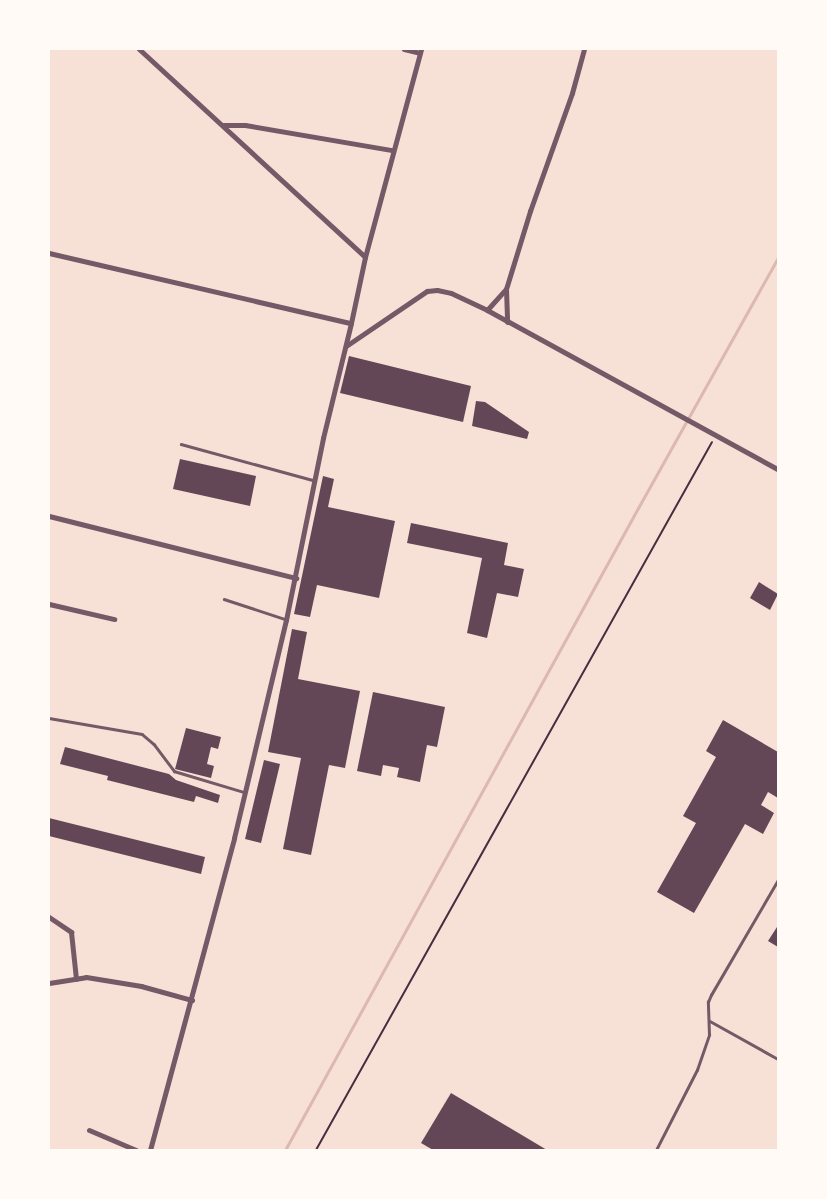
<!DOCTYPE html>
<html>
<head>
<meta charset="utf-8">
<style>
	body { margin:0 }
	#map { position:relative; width:827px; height:1199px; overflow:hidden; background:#f7e1d7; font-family:"IBM Plex Sans",sans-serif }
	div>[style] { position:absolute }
	.stream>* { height:3px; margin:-1.5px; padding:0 1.5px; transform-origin:1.5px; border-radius:1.5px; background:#dcb8b0 }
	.building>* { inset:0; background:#644757 }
	.path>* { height:2px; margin:-1px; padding:0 1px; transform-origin:1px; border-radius:1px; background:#4a2c40 }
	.service>* { height:2.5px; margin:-1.25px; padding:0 1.25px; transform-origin:1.25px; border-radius:1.25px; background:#755966 }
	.minor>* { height:5px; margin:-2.5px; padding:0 2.5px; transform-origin:2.5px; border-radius:2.5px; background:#755966 }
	span { translate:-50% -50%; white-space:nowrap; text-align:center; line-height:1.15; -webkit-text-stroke:4.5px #fffaf5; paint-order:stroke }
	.frame { position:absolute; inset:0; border:50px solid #fffaf5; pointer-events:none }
</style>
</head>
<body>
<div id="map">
	<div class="stream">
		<i style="left:285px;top:1150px;width:733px;rotate:-61.2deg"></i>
		<i style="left:638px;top:508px;width:287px;rotate:-60.8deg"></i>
	</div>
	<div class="building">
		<i style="clip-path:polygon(349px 356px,471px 386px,463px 422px,340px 393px)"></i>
		<i style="clip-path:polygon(476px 401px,485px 402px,529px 432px,527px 439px,472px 426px)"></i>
		<i style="clip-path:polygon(180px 459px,256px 476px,250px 506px,173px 489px)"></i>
		<i style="clip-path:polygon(323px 476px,334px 479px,328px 507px,395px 521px,379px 598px,317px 585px,310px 617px,294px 614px)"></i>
		<i style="clip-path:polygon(411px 523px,508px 543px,504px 565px,524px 569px,518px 597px,497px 593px,487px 638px,467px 633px,482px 558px,407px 543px)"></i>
		<i style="clip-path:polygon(759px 582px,778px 594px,770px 610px,750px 598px)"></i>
		<i style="clip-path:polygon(292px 629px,307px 632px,298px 679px,360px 691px,345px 768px,329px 765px,311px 855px,283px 849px,301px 758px,268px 752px)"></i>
		<i style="clip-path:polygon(373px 692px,445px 707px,437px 747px,427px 745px,420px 782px,397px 777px,399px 768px,383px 765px,381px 776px,357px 771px)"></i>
		<i style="clip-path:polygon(723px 720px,778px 752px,778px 798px,768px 792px,761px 805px,774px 813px,763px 834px,745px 824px,694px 913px,657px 892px,696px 823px,683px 816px,716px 757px,706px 751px)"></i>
		<i style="clip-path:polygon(186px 728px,221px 737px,218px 749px,211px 747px,207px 764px,214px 766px,211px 778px,175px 769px)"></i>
		<i style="clip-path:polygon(65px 747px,169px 774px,176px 780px,220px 795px,218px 803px,196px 796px,194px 802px,107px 780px,108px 776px,60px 764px)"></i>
		<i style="clip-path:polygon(264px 760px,280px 764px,261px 843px,245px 839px)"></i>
		<i style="clip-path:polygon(49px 818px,205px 857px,201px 874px,49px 836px)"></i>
		<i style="clip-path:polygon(777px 927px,778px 928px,778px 947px,768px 941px)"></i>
		<i style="clip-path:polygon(451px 1093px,547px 1150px,433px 1150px,421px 1143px)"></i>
	</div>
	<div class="path">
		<i style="left:316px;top:1150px;width:811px;rotate:-60.78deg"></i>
	</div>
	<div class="service">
		<i style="left:181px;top:444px;width:137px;rotate:15.3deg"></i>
		<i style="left:224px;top:599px;width:64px;rotate:18.2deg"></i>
		<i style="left:49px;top:718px;width:94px;rotate:9.8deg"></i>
		<i style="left:142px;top:734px;width:16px;rotate:40deg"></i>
		<i style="left:154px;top:744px;width:34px;rotate:53deg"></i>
		<i style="left:174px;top:771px;width:73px;rotate:16.7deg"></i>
		<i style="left:710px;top:1021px;width:78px;rotate:29.2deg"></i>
		<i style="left:656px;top:1150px;width:90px;rotate:-62.9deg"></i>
		<i style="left:697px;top:1070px;width:37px;rotate:-71deg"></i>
		<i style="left:709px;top:1035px;width:33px;rotate:-92deg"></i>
		<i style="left:708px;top:1002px;width:8px;rotate:-67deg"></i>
		<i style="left:711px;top:995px;width:133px;rotate:-59.8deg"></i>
	</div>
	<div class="minor">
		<i style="left:139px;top:49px;width:307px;rotate:42.6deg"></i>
		<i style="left:404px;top:49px;width:16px;rotate:14deg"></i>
		<i style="left:223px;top:125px;width:22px"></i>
		<i style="left:245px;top:125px;width:149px;rotate:9.7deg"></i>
		<i style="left:49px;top:253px;width:310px;rotate:13.1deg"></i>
		<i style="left:506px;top:289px;width:33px;rotate:88deg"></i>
		<i style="left:487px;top:310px;width:28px;rotate:-48deg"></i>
		<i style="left:506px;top:289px;width:82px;rotate:-72.9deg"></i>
		<i style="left:530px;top:211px;width:125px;rotate:-70.4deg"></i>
		<i style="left:572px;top:93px;width:46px;rotate:-74.7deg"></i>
		<i style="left:346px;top:346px;width:98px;rotate:-34.2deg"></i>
		<i style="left:427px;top:291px;width:10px;rotate:-6deg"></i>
		<i style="left:437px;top:290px;width:14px;rotate:12deg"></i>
		<i style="left:451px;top:293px;width:40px;rotate:25deg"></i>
		<i style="left:487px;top:310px;width:332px;rotate:28.7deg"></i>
		<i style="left:49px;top:516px;width:255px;rotate:14.1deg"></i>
		<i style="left:49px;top:604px;width:67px;rotate:13deg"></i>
		<i style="left:49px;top:917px;width:27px;rotate:34deg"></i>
		<i style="left:71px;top:932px;width:47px;rotate:83.9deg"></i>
		<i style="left:49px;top:983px;width:37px;rotate:-9deg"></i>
		<i style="left:86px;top:977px;width:56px;rotate:9.3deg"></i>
		<i style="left:141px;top:986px;width:53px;rotate:15.4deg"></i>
		<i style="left:89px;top:1130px;width:51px;rotate:23.1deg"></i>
		<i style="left:150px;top:1150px;width:323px;rotate:-74.9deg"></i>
		<i style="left:234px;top:838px;width:224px;rotate:-76.6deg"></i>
		<i style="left:286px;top:620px;width:186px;rotate:-78.5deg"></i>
		<i style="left:323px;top:438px;width:118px;rotate:-76.3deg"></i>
		<i style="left:351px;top:323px;width:67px;rotate:-78deg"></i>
		<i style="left:365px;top:257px;width:215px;rotate:-74.9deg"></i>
	</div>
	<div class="frame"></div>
</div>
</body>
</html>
